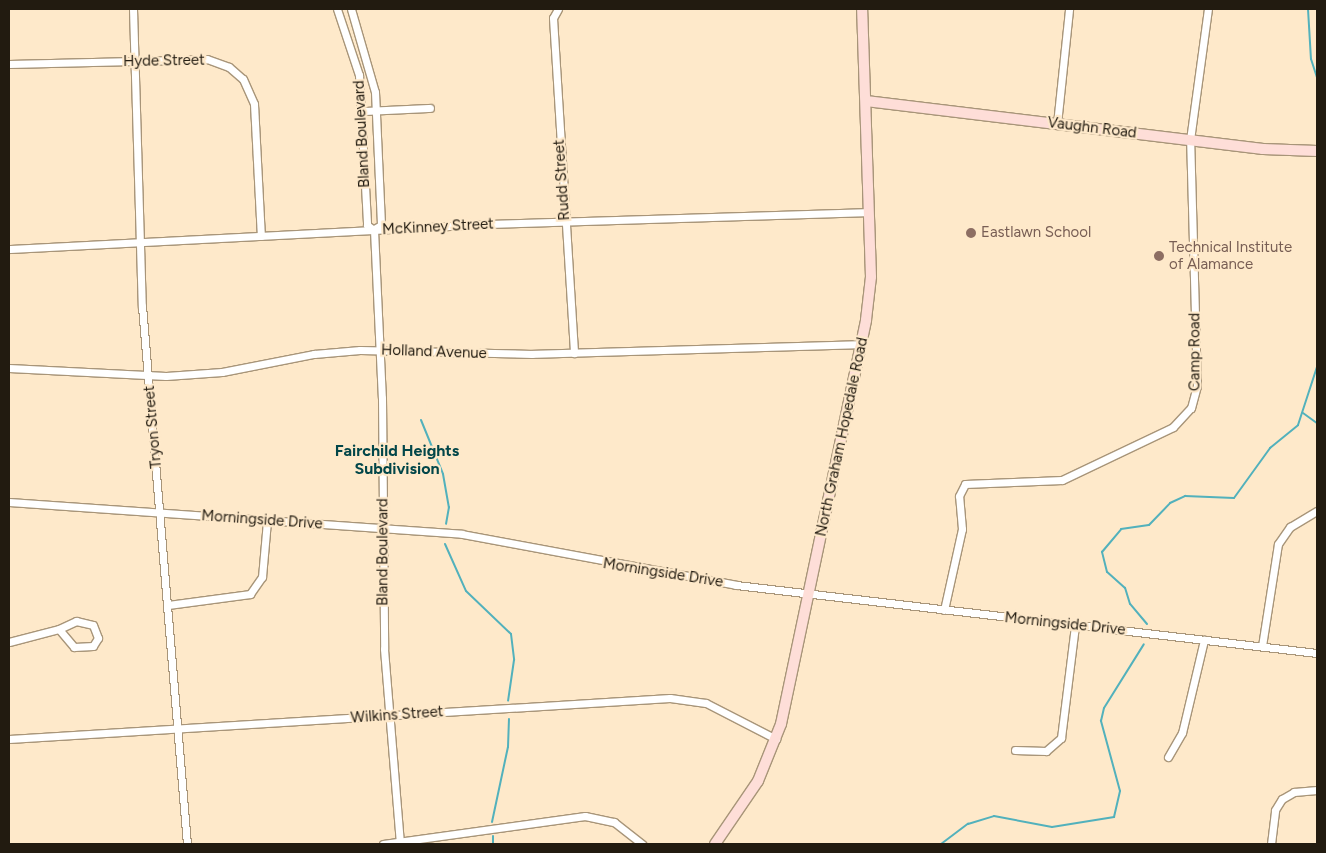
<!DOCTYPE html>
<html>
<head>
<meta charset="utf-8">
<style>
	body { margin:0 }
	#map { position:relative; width:1326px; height:853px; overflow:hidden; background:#fee9ca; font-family:Figtree,sans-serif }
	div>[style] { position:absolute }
	.stream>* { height:2px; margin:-1px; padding:0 1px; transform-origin:1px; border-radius:1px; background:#52b1bc }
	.roads { filter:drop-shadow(1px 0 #a89579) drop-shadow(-1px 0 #a89579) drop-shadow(0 1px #a89579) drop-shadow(0 -1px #a89579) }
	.street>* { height:7px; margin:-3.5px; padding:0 3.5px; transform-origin:3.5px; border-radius:3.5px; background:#fff }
	.secondary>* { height:10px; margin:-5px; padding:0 5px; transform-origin:5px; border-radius:5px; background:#feded8 }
	.dots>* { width:14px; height:14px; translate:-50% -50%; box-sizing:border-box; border:2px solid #fee9ca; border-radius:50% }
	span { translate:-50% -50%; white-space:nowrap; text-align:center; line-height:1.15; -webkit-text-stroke:4.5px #fee9ca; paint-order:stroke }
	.street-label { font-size:15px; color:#221b10 }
	.education-label { font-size:15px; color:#785e54 }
	.left { translate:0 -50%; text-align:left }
	.neighbourhood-label { font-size:16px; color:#024649; font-weight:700 }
	.frame { position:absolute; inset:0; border:10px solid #221b10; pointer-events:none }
</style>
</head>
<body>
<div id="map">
	<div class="stream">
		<i style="left:1308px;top:9px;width:50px;rotate:86.6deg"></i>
		<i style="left:1311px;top:59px;width:20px;rotate:72deg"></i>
		<i style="left:1303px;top:413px;width:17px;rotate:36deg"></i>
		<i style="left:421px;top:420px;width:58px;rotate:67.8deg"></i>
		<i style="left:443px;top:474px;width:34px;rotate:80deg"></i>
		<i style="left:449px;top:507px;width:17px;rotate:100deg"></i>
		<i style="left:445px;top:544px;width:51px;rotate:65.9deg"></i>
		<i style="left:466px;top:591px;width:62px;rotate:43.7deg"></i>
		<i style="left:511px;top:634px;width:26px;rotate:83deg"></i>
		<i style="left:514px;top:660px;width:41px;rotate:98.3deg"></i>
		<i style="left:1147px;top:624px;width:26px;rotate:-130deg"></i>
		<i style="left:1130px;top:604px;width:17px;rotate:-107deg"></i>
		<i style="left:1125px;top:588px;width:24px;rotate:-138deg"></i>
		<i style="left:1107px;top:572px;width:21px;rotate:-104deg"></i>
		<i style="left:1102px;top:552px;width:30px;rotate:-50deg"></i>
		<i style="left:1121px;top:529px;width:28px;rotate:-8deg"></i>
		<i style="left:1149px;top:525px;width:30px;rotate:-46deg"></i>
		<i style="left:1170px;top:503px;width:17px;rotate:-25deg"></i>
		<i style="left:1185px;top:496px;width:49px;rotate:2.3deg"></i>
		<i style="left:1234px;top:498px;width:62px;rotate:-54.2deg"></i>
		<i style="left:1270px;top:448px;width:36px;rotate:-39deg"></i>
		<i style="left:1298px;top:425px;width:61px;rotate:-71.9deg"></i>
		<i style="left:492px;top:822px;width:77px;rotate:-78deg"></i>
		<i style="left:508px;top:747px;width:28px;rotate:-88deg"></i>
		<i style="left:493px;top:836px;width:8px;rotate:90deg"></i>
		<i style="left:941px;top:844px;width:34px;rotate:-37deg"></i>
		<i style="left:968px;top:824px;width:27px;rotate:-17deg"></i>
		<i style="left:994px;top:816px;width:59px;rotate:10.7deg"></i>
		<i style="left:1052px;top:827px;width:63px;rotate:-9.2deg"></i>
		<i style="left:1114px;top:817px;width:27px;rotate:-77deg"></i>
		<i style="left:1120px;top:791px;width:73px;rotate:-105.2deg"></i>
		<i style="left:1101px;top:721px;width:13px;rotate:-77deg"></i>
		<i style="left:1104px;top:708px;width:75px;rotate:-58deg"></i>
	</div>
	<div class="roads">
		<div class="street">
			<i style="left:133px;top:9px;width:297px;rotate:88.3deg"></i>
			<i style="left:142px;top:306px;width:540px;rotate:85.22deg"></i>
			<i style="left:337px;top:9px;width:70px;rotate:71.6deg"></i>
			<i style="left:359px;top:75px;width:150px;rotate:86.9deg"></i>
			<i style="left:367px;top:225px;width:9px;rotate:36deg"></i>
			<i style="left:351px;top:9px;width:86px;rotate:73.9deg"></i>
			<i style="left:375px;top:92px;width:133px;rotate:87.4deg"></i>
			<i style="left:381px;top:225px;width:8px;rotate:150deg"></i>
			<i style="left:558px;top:9px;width:10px;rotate:119deg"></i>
			<i style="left:553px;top:18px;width:336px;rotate:86.4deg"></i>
			<i style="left:9px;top:64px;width:198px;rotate:-1.4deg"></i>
			<i style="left:207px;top:59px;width:23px;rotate:20deg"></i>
			<i style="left:229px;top:67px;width:18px;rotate:41deg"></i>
			<i style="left:243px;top:79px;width:27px;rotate:66deg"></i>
			<i style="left:254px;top:104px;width:132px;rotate:87deg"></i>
			<i style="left:363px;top:111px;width:67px;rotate:-2.6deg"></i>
			<i style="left:1057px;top:124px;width:116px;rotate:-84deg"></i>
			<i style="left:374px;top:230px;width:168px;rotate:87.3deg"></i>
			<i style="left:382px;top:398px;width:251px;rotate:89.5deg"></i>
			<i style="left:384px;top:649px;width:196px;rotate:85.3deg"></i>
			<i style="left:9px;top:249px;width:452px;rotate:-3deg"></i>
			<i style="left:460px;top:225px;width:408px;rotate:-1.8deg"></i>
			<i style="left:9px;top:368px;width:157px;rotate:2.9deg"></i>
			<i style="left:166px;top:376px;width:56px;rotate:-4.1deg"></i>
			<i style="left:222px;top:372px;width:94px;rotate:-11.1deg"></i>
			<i style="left:314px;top:354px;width:46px;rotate:-5deg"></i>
			<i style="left:360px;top:350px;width:172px;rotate:1.3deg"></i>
			<i style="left:532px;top:354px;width:330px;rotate:-1.7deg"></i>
			<i style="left:9px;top:502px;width:454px;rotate:4deg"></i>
			<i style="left:462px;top:534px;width:279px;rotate:10.5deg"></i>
			<i style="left:736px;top:585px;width:585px;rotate:6.68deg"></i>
			<i style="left:168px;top:605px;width:83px;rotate:-7.6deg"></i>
			<i style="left:250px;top:594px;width:21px;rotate:-55deg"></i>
			<i style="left:262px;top:577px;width:56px;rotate:-84.9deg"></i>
			<i style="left:944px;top:610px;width:83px;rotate:-77.5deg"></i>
			<i style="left:962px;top:529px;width:33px;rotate:-95deg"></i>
			<i style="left:959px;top:496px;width:13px;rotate:-63deg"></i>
			<i style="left:965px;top:484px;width:97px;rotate:-2.4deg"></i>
			<i style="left:1062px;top:480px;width:123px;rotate:-25.5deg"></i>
			<i style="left:1173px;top:427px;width:26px;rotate:-47deg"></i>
			<i style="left:1191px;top:408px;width:23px;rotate:-75deg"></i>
			<i style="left:1197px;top:386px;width:246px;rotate:-91.6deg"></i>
			<i style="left:1190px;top:140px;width:132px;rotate:-82.2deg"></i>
			<i style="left:76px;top:621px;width:17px;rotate:13deg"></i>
			<i style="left:93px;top:625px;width:14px;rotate:69deg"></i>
			<i style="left:98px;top:638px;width:9px;rotate:122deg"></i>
			<i style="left:93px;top:646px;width:19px;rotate:177deg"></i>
			<i style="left:74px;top:647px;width:23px;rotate:-130deg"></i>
			<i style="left:59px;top:629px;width:19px;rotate:-25deg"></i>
			<i style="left:9px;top:642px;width:52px;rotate:-14.6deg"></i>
			<i style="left:1262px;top:646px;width:103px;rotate:-81.1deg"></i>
			<i style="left:1278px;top:544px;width:21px;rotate:-55deg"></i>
			<i style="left:1290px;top:527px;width:31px;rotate:-31deg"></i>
			<i style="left:9px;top:739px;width:662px;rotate:-3.55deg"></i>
			<i style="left:670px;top:698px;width:36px;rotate:8deg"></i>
			<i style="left:706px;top:703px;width:79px;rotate:27.2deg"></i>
			<i style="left:1015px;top:750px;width:31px;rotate:2deg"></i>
			<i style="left:1046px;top:751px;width:20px;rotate:-41deg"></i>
			<i style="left:1061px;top:738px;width:114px;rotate:-82.9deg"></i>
			<i style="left:1168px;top:757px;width:28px;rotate:-60deg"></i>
			<i style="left:1182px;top:733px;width:96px;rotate:-76.7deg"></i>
			<i style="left:383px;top:844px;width:204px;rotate:-7.9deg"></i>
			<i style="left:585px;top:816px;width:30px;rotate:12deg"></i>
			<i style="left:614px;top:822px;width:36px;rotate:38deg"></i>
			<i style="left:1271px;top:844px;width:34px;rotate:-83deg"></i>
			<i style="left:1275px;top:810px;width:13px;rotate:-58deg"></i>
			<i style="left:1282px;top:799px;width:14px;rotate:-30deg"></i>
			<i style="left:1294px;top:792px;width:23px;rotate:-5deg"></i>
		</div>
		<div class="secondary">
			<i style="left:866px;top:101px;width:400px;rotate:6.9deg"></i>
			<i style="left:1263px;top:149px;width:54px;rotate:2.1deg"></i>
			<i style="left:715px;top:844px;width:76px;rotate:-55.7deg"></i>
			<i style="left:758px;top:781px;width:61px;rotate:-68deg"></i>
			<i style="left:781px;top:724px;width:413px;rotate:-78.1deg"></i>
			<i style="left:866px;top:320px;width:43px;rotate:-83.4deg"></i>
			<i style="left:871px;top:277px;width:268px;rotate:-91.9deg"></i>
		</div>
	</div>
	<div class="dots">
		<i style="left:971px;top:233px;background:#8d6e63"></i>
		<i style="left:1159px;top:256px;background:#8d6e63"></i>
	</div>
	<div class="street-label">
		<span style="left:164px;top:61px;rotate:-1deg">Hyde Street</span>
		<span style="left:1092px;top:128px;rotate:7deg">Vaughn Road</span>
		<span style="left:362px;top:134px;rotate:-93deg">Bland Boulevard</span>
		<span style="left:562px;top:180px;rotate:-94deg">Rudd Street</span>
		<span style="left:438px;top:227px;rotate:-3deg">McKinney Street</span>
		<span style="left:434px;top:352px;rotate:2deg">Holland Avenue</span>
		<span style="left:1195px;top:352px;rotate:-90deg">Camp Road</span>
		<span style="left:153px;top:427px;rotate:-95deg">Tryon Street</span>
		<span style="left:842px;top:437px;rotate:-78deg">North Graham Hopedale Road</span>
		<span style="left:262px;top:520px;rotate:4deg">Morningside Drive</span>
		<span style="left:383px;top:552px;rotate:-90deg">Bland Boulevard</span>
		<span style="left:663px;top:573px;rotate:9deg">Morningside Drive</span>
		<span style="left:1065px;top:624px;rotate:6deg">Morningside Drive</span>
		<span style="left:397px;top:715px;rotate:-4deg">Wilkins Street</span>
	</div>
	<div class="education-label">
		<span class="left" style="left:981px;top:233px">Eastlawn School</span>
		<span class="left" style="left:1169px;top:256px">Technical Institute<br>of Alamance</span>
	</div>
	<div class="neighbourhood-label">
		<span style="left:397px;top:460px">Fairchild Heights<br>Subdivision</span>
	</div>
	<div class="frame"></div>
</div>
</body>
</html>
